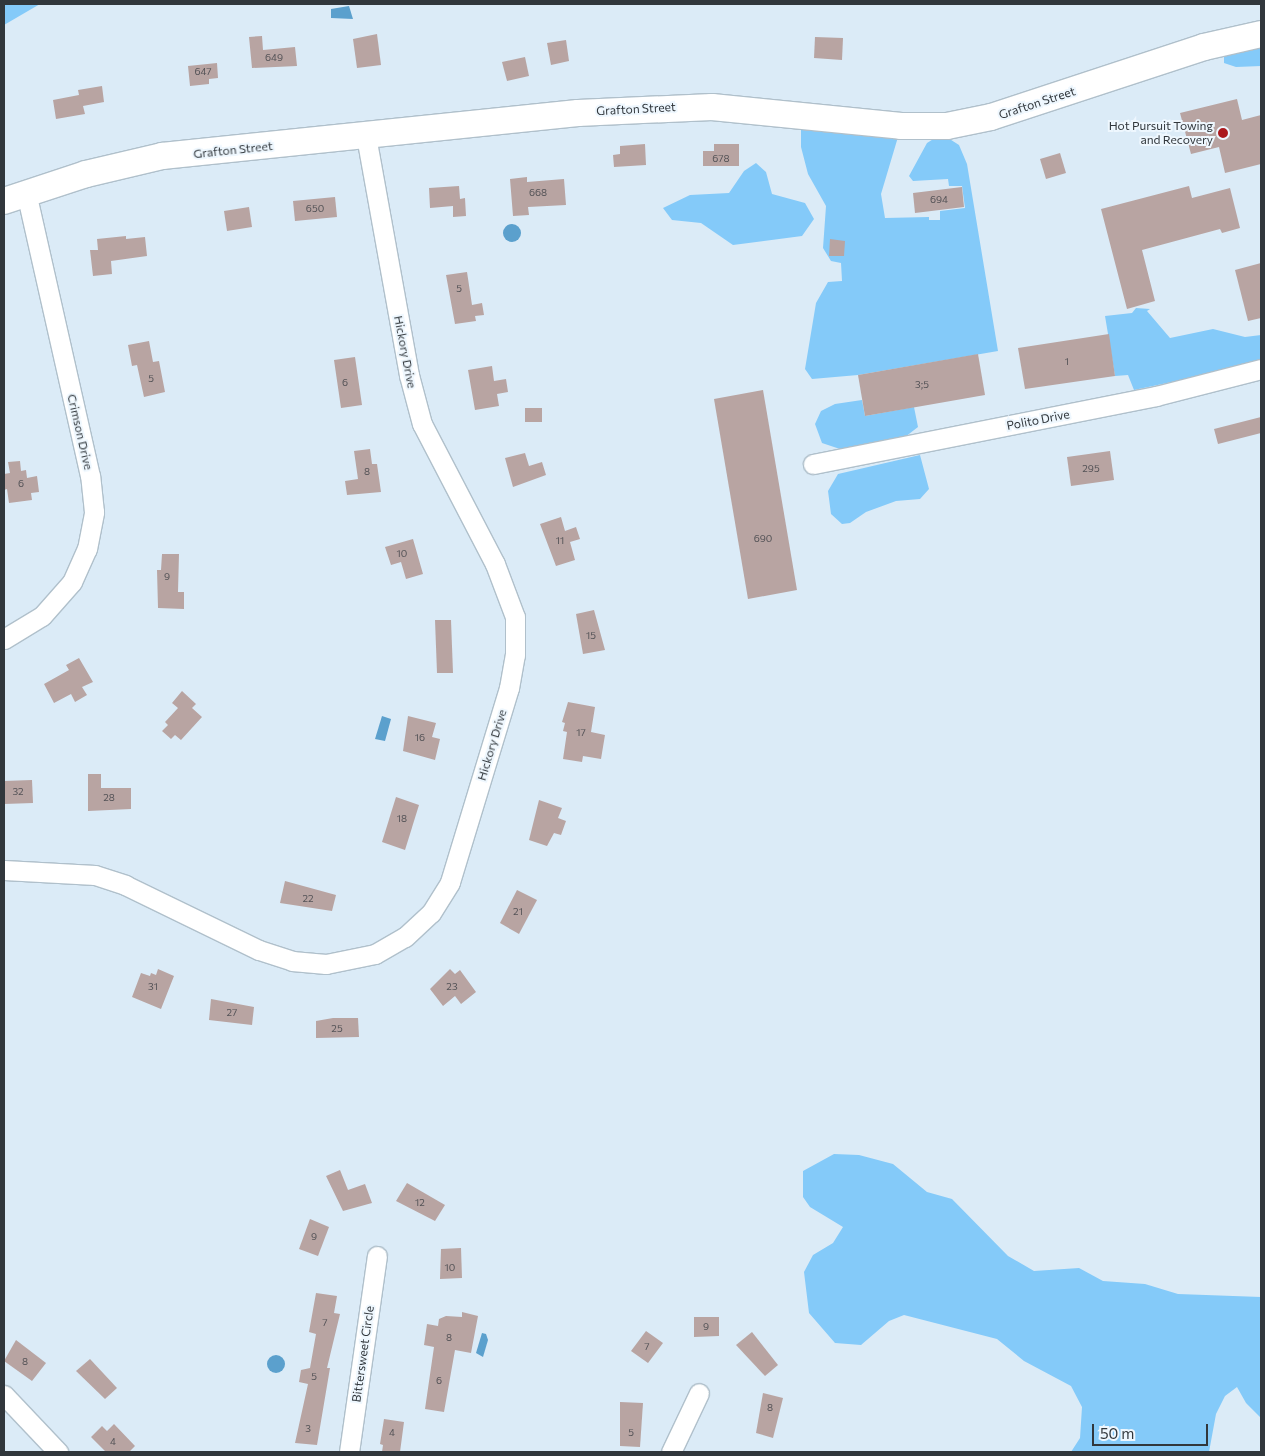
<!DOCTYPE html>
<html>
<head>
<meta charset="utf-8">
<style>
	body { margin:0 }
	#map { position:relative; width:1265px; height:1456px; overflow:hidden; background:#dbebf7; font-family:Commissioner,sans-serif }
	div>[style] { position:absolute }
	.green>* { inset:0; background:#84caf9 }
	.water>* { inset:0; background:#5ba0cd }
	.round { border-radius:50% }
	.building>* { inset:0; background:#b8a4a2 }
	.roads { filter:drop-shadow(1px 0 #b0c0cb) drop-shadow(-1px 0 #b0c0cb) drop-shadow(0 1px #b0c0cb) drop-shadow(0 -1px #b0c0cb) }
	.street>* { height:19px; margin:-9.5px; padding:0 9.5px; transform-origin:9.5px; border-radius:9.5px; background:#fff }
	.secondary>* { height:26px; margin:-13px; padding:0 13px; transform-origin:13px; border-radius:13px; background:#fff }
	.dots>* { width:14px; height:14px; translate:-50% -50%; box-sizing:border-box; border:2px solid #eef7fe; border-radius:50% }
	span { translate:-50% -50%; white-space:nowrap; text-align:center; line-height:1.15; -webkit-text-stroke:4px #eef7fe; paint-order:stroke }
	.number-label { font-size:10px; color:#535256 }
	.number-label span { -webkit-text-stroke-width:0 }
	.street-label { font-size:12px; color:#31373c }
	.poi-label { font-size:12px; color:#31373c }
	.right { translate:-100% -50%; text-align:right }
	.frame { position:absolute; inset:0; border:5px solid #31373c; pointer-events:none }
	.scale { position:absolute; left:1092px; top:1424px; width:116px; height:22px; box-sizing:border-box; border:2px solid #31373c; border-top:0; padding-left:6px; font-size:15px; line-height:18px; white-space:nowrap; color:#31373c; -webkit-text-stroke:4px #eef7fe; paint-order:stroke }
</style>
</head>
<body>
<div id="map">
	<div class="green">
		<i style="clip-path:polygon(4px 4px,40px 4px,4px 25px)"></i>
		<i style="clip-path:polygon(1261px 47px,1261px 66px,1236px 67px,1224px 63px,1224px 54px)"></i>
		<i style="clip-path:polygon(801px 125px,898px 137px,881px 194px,885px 218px,929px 217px,929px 220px,940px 220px,940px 211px,965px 208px,962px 186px,949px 186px,948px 179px,913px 181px,909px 176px,927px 143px,935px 138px,948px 138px,959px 145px,967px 164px,998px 351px,858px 375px,812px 379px,805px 369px,816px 303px,828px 282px,842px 281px,841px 263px,831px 261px,823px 248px,826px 206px,808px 174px,801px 147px)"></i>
		<i style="clip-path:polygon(756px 163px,766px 172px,772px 194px,805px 203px,814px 219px,802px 236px,733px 245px,701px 223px,672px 220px,663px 208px,690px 195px,729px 193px,744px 171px)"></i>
		<i style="clip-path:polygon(1136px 308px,1150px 309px,1147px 311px,1170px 338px,1213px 329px,1245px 337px,1261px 335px,1261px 363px,1134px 390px,1128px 375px,1115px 376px,1105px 316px,1132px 313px)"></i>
		<i style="clip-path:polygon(862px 400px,865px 416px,914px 407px,918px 427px,905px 437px,840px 449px,822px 443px,815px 424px,821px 411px,835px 404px)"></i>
		<i style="clip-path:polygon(920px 455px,929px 489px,920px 499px,896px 501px,866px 512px,850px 523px,842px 524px,831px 514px,828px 491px,838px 474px)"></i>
		<i style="clip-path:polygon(834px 1154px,859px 1155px,893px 1164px,927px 1192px,952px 1199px,1008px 1256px,1034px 1271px,1079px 1268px,1103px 1281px,1145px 1284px,1178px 1294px,1261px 1297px,1261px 1418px,1246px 1403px,1237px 1387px,1225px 1396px,1216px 1414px,1209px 1452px,1071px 1452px,1080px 1438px,1082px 1407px,1071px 1386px,1024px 1361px,997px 1339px,904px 1315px,889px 1321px,861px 1345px,835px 1343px,809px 1313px,804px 1272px,813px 1255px,833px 1243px,843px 1227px,810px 1207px,803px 1197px,803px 1171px)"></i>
	</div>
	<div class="water">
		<i style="clip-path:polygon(349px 6px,353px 19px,331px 18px,331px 9px)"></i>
		<i class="round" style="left:503px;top:224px;width:18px;height:18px"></i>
		<i style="clip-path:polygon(382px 716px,391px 719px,385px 741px,375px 739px)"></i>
		<i style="clip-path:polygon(482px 1333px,486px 1334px,488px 1340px,483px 1357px,476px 1353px)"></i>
		<i class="round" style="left:267px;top:1355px;width:18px;height:18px"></i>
	</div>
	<div class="building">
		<i style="clip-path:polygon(377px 34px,381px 65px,357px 68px,353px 39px)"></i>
		<i style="clip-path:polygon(262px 36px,263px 50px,295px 47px,297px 66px,252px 68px,249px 37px)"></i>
		<i style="clip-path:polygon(815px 37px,843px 38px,842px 60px,814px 58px)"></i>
		<i style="clip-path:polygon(566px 40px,569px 61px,551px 65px,547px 43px)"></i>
		<i style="clip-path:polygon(525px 57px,529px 76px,507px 81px,502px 62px)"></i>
		<i style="clip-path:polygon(217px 63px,218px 78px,209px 79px,209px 84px,190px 86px,188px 66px)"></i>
		<i style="clip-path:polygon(102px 86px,104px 102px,83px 106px,85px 114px,56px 119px,53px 100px,79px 95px,78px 90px)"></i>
		<i style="clip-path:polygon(1237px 99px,1242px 120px,1261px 115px,1261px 164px,1225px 173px,1219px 147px,1191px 154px,1180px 113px)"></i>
		<i style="clip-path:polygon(645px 144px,646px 165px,614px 167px,613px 155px,620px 154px,620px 146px)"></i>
		<i style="clip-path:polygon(714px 144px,739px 144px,739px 166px,703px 166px,703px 151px,714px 151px)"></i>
		<i style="clip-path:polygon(1060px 153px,1066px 173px,1046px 179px,1040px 159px)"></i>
		<i style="clip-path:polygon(527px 177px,527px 182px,564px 179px,566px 205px,528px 207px,529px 215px,513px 216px,510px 179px)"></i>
		<i style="clip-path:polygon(459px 186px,460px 199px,465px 198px,466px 216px,453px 217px,453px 206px,430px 208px,429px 188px)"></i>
		<i style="clip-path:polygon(1189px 186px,1192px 198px,1230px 188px,1240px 228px,1222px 233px,1220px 229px,1142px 250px,1155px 301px,1127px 309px,1101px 209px)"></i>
		<i style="clip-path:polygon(962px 187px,964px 207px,915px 213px,913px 193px)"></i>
		<i style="clip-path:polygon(335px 197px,337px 217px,295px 221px,293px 201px)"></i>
		<i style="clip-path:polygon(249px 207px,252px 227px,227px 231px,224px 211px)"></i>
		<i style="clip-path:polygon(126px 236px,126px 239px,145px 237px,147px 256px,111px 261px,112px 274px,93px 276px,90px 250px,98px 250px,97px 239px)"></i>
		<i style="clip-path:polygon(830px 239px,845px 241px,844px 256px,829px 256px)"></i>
		<i style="clip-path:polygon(1261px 263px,1261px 318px,1248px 321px,1235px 270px)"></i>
		<i style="clip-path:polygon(467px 272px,472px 305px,482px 303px,484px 315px,475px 316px,476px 321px,455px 324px,446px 275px)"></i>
		<i style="clip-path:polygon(1109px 334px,1115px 376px,1025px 389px,1018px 348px)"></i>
		<i style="clip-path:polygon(149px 341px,153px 362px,159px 361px,165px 392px,144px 397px,137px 365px,132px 366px,128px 345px)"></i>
		<i style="clip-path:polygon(978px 354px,985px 395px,865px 416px,858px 375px)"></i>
		<i style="clip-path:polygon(355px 357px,362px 405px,341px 408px,334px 360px)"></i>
		<i style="clip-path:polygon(492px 366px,494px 381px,506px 379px,508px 392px,497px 394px,499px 406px,475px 410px,468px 370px)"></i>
		<i style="clip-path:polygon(763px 390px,797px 590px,748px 599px,714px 399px)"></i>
		<i style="clip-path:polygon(525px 408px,542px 408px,542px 422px,525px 422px)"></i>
		<i style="clip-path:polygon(1261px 417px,1261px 433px,1218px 444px,1214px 429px)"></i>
		<i style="clip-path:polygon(370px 449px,372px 464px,377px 464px,381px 492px,347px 495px,345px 481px,358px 479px,354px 451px)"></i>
		<i style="clip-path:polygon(1110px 451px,1114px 480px,1071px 486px,1067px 457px)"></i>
		<i style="clip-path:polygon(525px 453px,529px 466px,542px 462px,546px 475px,513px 487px,505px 458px)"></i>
		<i style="clip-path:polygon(20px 461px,21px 471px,26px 470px,27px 478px,37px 476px,39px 492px,31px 493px,32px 500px,9px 503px,7px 489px,4px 490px,4px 474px,10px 473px,8px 462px)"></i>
		<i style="clip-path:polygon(561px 517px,565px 531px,576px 527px,580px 539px,570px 542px,575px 560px,556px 566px,540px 524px)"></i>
		<i style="clip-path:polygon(413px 539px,423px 574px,406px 579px,401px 562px,391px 565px,385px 547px)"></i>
		<i style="clip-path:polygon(162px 554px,179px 554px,178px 592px,184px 592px,184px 609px,158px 608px,157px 570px,161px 570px)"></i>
		<i style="clip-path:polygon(594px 610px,605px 650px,583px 654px,576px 614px)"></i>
		<i style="clip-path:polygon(435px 620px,451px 620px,453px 673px,437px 673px)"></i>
		<i style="clip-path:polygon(79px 658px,93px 682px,82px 687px,87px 695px,75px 702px,71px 694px,54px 703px,44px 684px,69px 670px,66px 665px)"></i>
		<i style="clip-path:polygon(182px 691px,196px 704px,192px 708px,202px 717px,181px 740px,175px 735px,171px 739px,162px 731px,168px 725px,165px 722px,178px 708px,172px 703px)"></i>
		<i style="clip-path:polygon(568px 702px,595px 707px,591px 732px,605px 735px,601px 759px,583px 756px,582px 762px,563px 759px,567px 732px,563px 731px,565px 723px,562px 722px)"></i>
		<i style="clip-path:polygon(408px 716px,436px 723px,432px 737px,440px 739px,435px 760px,403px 751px)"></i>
		<i style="clip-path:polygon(88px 774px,101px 774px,101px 788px,131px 788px,131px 809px,88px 811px)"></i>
		<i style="clip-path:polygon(32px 780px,33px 803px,4px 804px,4px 781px)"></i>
		<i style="clip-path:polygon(396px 797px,419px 805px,405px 850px,382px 842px)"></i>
		<i style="clip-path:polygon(539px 800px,562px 808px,558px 818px,566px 821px,561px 835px,554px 833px,547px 846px,529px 840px)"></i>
		<i style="clip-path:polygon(285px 881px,336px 895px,332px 911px,280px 903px)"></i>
		<i style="clip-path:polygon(517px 890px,537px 900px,519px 934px,500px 923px)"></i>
		<i style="clip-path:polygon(158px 969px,174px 976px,161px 1009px,132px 997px,141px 973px,150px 976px,151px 973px,156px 975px)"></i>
		<i style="clip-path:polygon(450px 969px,455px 974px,460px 970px,476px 992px,461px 1004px,455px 996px,443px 1006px,430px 989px)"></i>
		<i style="clip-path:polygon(211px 999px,254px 1007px,252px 1025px,209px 1020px)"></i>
		<i style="clip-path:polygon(333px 1018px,358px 1018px,359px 1037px,316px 1038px,316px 1021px)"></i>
		<i style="clip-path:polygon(340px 1170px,348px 1190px,365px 1184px,372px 1203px,343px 1211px,326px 1176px)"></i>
		<i style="clip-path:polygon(407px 1183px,445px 1205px,435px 1221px,396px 1201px)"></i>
		<i style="clip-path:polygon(310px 1219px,329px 1227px,318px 1256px,299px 1249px)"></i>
		<i style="clip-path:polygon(461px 1248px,462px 1278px,440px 1279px,441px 1249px)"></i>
		<i style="clip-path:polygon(316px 1293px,337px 1296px,334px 1313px,340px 1314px,327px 1368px,330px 1368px,317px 1445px,295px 1443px,308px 1384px,299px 1382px,301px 1370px,310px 1368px,316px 1334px,309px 1332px)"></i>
		<i style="clip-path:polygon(462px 1312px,478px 1316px,471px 1353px,455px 1350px,444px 1412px,425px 1409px,434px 1347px,424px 1345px,427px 1324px,438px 1326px,439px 1319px,446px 1316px,462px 1317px)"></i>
		<i style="clip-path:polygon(694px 1317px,719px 1317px,719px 1336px,694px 1337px)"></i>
		<i style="clip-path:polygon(646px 1331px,663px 1343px,648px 1363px,631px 1351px)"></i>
		<i style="clip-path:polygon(752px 1332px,778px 1365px,765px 1376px,736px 1345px)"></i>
		<i style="clip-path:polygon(16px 1340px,46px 1363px,32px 1381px,4px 1361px)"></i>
		<i style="clip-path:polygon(90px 1359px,117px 1388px,105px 1399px,76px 1371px)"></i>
		<i style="clip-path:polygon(763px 1393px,783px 1398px,773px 1438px,756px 1433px)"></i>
		<i style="clip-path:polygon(620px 1402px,643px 1403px,640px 1447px,620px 1446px)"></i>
		<i style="clip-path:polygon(384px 1419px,404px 1422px,400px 1452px,382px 1452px,383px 1445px,380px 1444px)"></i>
		<i style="clip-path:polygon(114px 1424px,135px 1446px,129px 1452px,106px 1452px,91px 1437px,102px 1426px,107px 1431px)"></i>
	</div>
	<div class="roads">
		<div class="street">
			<i style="left:813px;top:464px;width:350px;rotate:-11.2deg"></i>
			<i style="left:1156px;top:396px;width:108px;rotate:-14.4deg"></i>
			<i style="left:4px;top:639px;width:44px;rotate:-31.2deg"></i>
			<i style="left:42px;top:616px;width:45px;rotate:-48.6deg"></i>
			<i style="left:72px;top:582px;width:36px;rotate:-66deg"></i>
			<i style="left:87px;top:549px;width:38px;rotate:-79deg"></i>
			<i style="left:94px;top:512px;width:36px;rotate:-96deg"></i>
			<i style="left:90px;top:476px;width:290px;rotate:-102.7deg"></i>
			<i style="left:4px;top:870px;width:91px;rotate:3.1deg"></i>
			<i style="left:95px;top:875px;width:32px;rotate:18deg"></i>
			<i style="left:125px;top:885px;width:149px;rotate:25.9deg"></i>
			<i style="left:259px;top:950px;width:35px;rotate:18deg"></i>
			<i style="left:292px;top:961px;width:34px;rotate:5deg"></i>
			<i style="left:326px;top:964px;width:50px;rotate:-11.5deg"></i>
			<i style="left:375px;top:954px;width:34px;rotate:-30deg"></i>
			<i style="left:405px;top:937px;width:35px;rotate:-43deg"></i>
			<i style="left:431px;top:913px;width:36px;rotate:-58deg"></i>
			<i style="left:450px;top:882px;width:203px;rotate:-73.1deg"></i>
			<i style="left:509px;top:688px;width:34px;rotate:-80deg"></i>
			<i style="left:515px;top:655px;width:38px;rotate:-90deg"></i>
			<i style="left:515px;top:617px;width:57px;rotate:-110.7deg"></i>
			<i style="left:495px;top:564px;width:158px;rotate:-117.5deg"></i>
			<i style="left:422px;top:424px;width:51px;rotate:-104.9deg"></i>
			<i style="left:409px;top:375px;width:244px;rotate:-100.2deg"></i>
			<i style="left:4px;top:1395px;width:79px;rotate:46.5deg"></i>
			<i style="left:349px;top:1452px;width:198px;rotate:-81.9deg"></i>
			<i style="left:671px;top:1452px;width:65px;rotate:-64.6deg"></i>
		</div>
		<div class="secondary">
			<i style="left:4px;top:201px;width:86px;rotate:-18.2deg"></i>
			<i style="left:86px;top:174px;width:78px;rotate:-13.3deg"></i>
			<i style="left:162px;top:156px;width:418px;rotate:-5.9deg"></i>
			<i style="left:578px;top:113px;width:134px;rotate:-2.6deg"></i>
			<i style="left:712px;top:107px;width:190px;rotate:5.7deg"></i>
			<i style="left:901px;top:126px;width:46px"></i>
			<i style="left:947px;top:126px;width:45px;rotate:-11.6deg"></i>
			<i style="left:991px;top:117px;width:224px;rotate:-18.2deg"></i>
			<i style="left:1204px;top:47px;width:58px;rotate:-12.8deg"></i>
		</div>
	</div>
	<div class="dots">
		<i style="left:1223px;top:133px;background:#ab181d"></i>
	</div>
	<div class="number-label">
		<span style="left:274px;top:58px">649</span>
		<span style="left:203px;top:72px">647</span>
		<span style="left:721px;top:159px">678</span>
		<span style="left:538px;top:193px">668</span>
		<span style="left:939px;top:200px">694</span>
		<span style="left:315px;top:209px">650</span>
		<span style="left:459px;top:289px">5</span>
		<span style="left:1067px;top:362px">1</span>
		<span style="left:151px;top:379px">5</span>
		<span style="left:345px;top:383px">6</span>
		<span style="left:922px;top:385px">3;5</span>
		<span style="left:1091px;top:469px">295</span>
		<span style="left:367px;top:472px">8</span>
		<span style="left:21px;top:484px">6</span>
		<span style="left:763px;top:539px">690</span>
		<span style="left:560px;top:541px">11</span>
		<span style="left:402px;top:554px">10</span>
		<span style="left:167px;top:577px">9</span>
		<span style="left:591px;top:636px">15</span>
		<span style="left:581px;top:733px">17</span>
		<span style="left:420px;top:738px">16</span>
		<span style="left:18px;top:792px">32</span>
		<span style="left:109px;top:798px">28</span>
		<span style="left:402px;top:819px">18</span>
		<span style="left:308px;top:899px">22</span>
		<span style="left:518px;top:912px">21</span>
		<span style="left:153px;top:987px">31</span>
		<span style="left:452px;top:987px">23</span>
		<span style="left:232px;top:1013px">27</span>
		<span style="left:337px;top:1029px">25</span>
		<span style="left:420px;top:1203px">12</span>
		<span style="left:314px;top:1237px">9</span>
		<span style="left:450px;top:1268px">10</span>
		<span style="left:325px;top:1323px">7</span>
		<span style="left:706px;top:1327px">9</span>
		<span style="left:449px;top:1338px">8</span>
		<span style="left:647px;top:1347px">7</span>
		<span style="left:25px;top:1362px">8</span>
		<span style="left:314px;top:1377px">5</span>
		<span style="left:439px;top:1381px">6</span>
		<span style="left:770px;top:1408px">8</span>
		<span style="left:308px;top:1429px">3</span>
		<span style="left:392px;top:1433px">4</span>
		<span style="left:631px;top:1433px">5</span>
		<span style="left:113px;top:1442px">4</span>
	</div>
	<div class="street-label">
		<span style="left:1037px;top:103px;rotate:-18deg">Grafton Street</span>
		<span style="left:636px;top:109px;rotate:-3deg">Grafton Street</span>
		<span style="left:233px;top:150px;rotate:-6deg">Grafton Street</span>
		<span style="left:405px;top:352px;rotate:79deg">Hickory Drive</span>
		<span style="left:1038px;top:420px;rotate:-11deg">Polito Drive</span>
		<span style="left:80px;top:432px;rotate:77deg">Crimson Drive</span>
		<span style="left:492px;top:745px;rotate:-73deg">Hickory Drive</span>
		<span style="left:363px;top:1354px;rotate:-82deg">Bittersweet Circle</span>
	</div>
	<div class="poi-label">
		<span class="right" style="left:1213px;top:133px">Hot Pursuit Towing<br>and Recovery</span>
	</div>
	<div class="frame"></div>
	<div class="scale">50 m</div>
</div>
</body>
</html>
